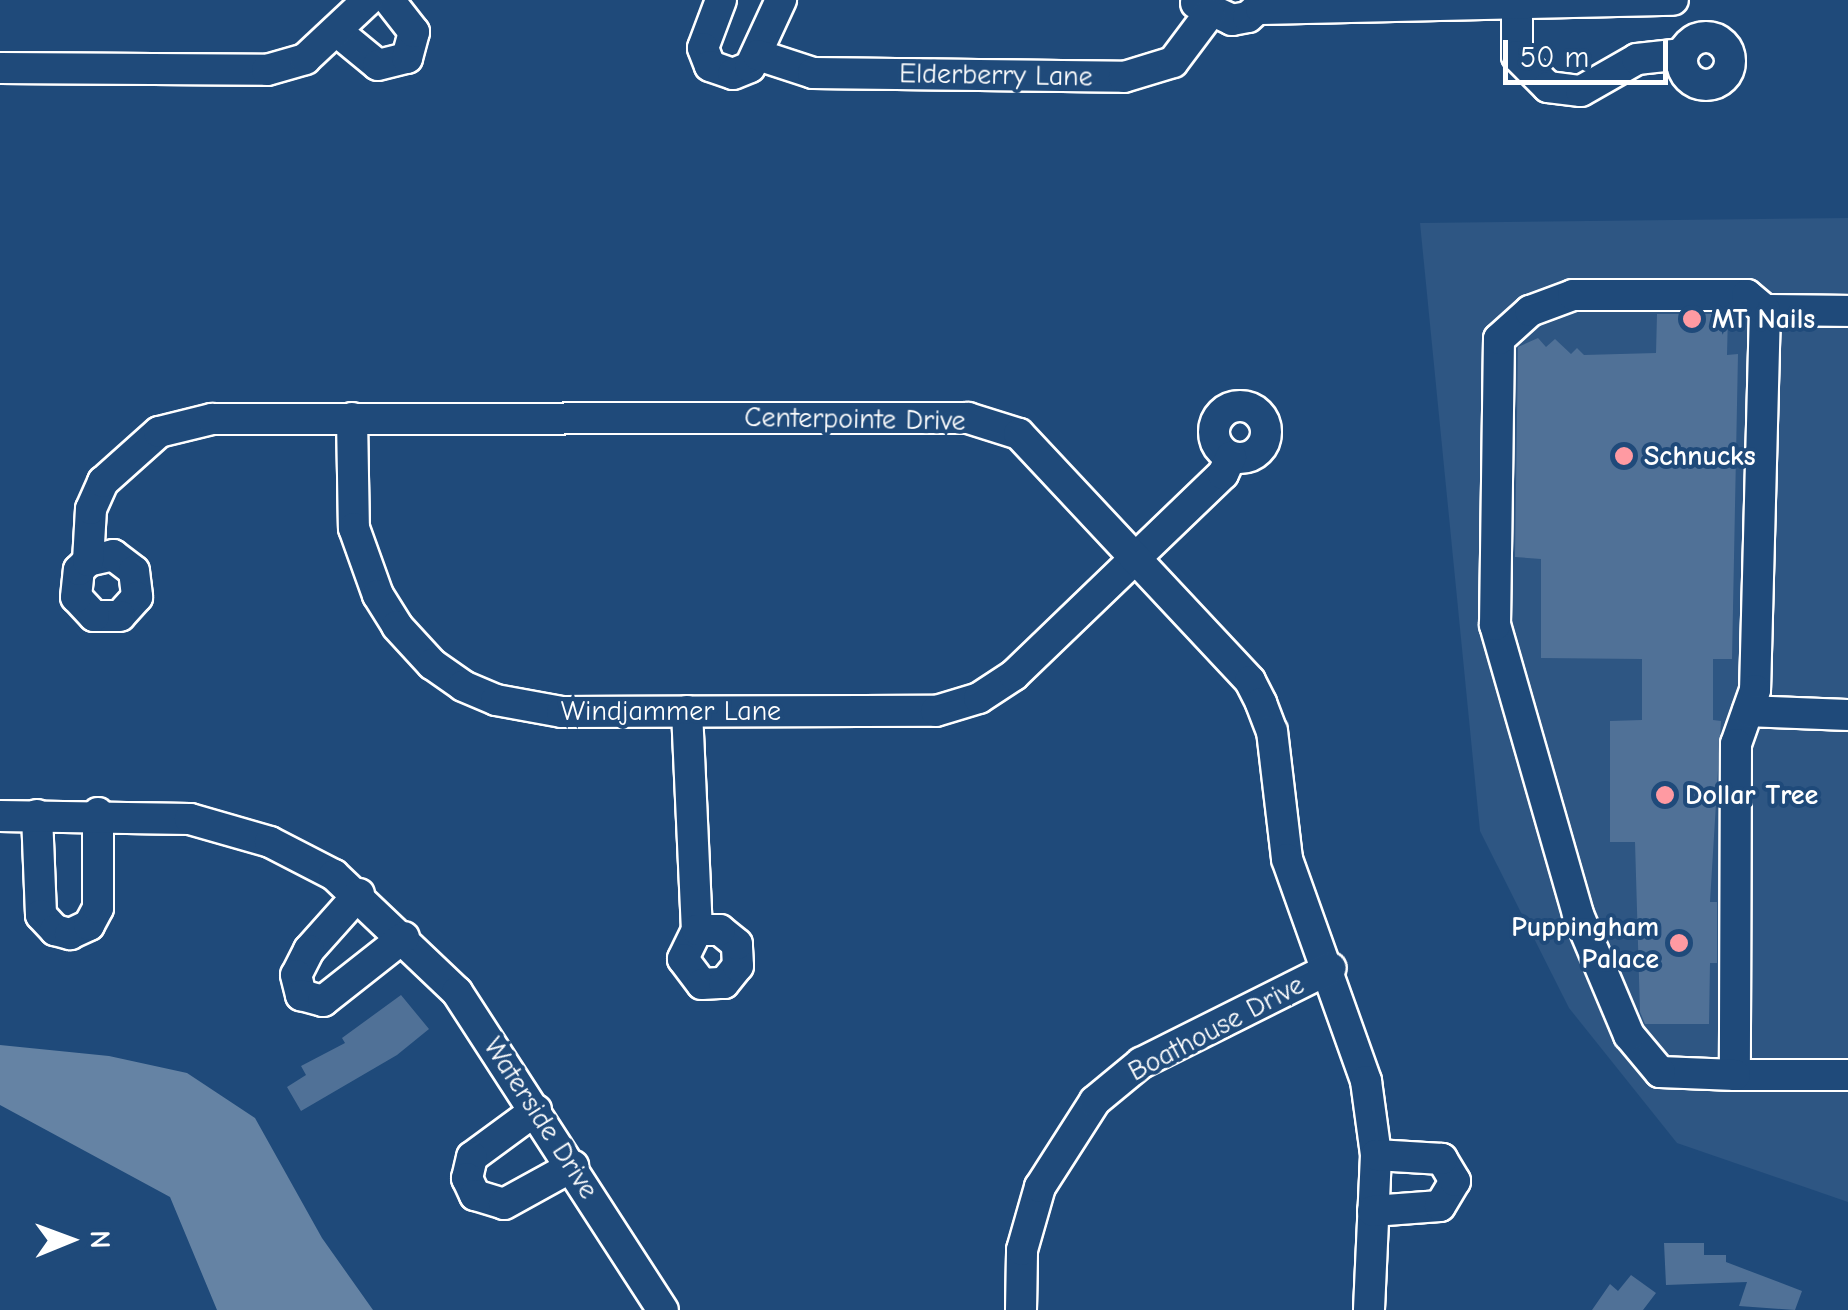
<!DOCTYPE html>
<html>
<head>
<meta charset="utf-8">
<style>
	body { margin:0 }
	#map { position:relative; width:1848px; height:1310px; overflow:hidden; background:#1f4a7a; font-family:"Comic Neue",sans-serif }
	div>[style] { position:absolute }
	.built>* { inset:0; background:#2e5683 }
	.water>* { inset:0; background:#6583a4 }
	.building>* { inset:0; background:#507197 }
	.roads { filter:drop-shadow(2px 0 #fff) drop-shadow(-2px 0 #fff) drop-shadow(0 2px #fff) drop-shadow(0 -2px #fff) }
	.minor>* { height:30px; margin:-15px; padding:0 15px; transform-origin:15px; border-radius:15px; background:#1f4a7a }
	.minor>.ring { margin:-15px; padding:0; box-sizing:content-box; background:none; border:30px solid #1f4a7a; border-radius:50% }
	.dots>* { width:28px; height:28px; translate:-50% -50%; box-sizing:border-box; border:5px solid #1f4a7a; border-radius:50% }
	span { translate:-50% -50%; white-space:nowrap; text-align:center; line-height:1.15; -webkit-text-stroke:8px #1f4a7a; paint-order:stroke }
	.street-label { font-size:28px; color:#fff }
	.poi-label { font-size:28px; color:#fff; font-weight:700 }
	.left { translate:0 -50%; text-align:left }
	.right { translate:-100% -50%; text-align:right }
	.north { position:absolute; left:20px; top:1190px; width:100px; height:100px; -webkit-text-stroke:8px #1f4a7a; paint-order:stroke; rotate:89deg; font-size:28px; font-weight:700; line-height:40px; text-align:center; color:#fff }
	.north::after { content:''; display:block; margin:auto; width:35px; height:45px; background:#fff; clip-path:polygon(50% 0,100% 100%,50% 72%,0 100%) }
	.scale { position:absolute; left:1503px; top:40px; width:165px; height:45px; box-sizing:border-box; border:5px solid #fff; border-top:0; padding-left:12px; font-size:30px; line-height:35px; white-space:nowrap; color:#fff; -webkit-text-stroke:8px #1f4a7a; paint-order:stroke }
</style>
</head>
<body>
<div id="map">
	<div class="built">
		<i style="clip-path:polygon(1848px 218px,1848px 1202px,1677px 1143px,1569px 1008px,1480px 831px,1420px 223px)"></i>
	</div>
	<div class="water">
		<i style="clip-path:polygon(0 1045px,109px 1056px,187px 1073px,255px 1118px,322px 1238px,373px 1310px,217px 1310px,170px 1197px,0 1105px)"></i>
	</div>
	<div class="building">
		<i style="clip-path:polygon(1657px 314px,1728px 314px,1727px 355px,1738px 354px,1732px 659px,1713px 659px,1713px 720px,1721px 721px,1710px 902px,1717px 902px,1717px 963px,1710px 963px,1709px 1024px,1645px 1024px,1640px 1012px,1635px 842px,1610px 842px,1610px 721px,1642px 720px,1642px 659px,1541px 658px,1541px 559px,1515px 557px,1518px 347px,1538px 338px,1546px 347px,1555px 339px,1571px 354px,1577px 348px,1584px 355px,1656px 353px)"></i>
		<i style="clip-path:polygon(401px 995px,429px 1029px,397px 1055px,301px 1111px,287px 1087px,306px 1075px,301px 1066px,345px 1043px,342px 1038px)"></i>
		<i style="clip-path:polygon(1664px 1243px,1704px 1243px,1704px 1255px,1726px 1255px,1726px 1262px,1802px 1291px,1795px 1310px,1739px 1306px,1747px 1282px,1666px 1285px)"></i>
		<i style="clip-path:polygon(1631px 1275px,1656px 1293px,1643px 1310px,1592px 1310px,1610px 1284px,1618px 1291px)"></i>
	</div>
	<div class="roads">
		<div class="minor">
			<i style="left:721px;top:0;width:51px;rotate:110.6deg"></i>
			<i style="left:703px;top:48px;width:19px;rotate:69deg"></i>
			<i style="left:710px;top:66px;width:24px;rotate:19deg"></i>
			<i style="left:733px;top:74px;width:18px;rotate:-22deg"></i>
			<i style="left:750px;top:67px;width:74px;rotate:-65.2deg"></i>
			<i style="left:1517px;top:0;width:56px;rotate:90deg"></i>
			<i style="left:1517px;top:56px;width:44px;rotate:45deg"></i>
			<i style="left:1548px;top:87px;width:33px;rotate:7deg"></i>
			<i style="left:1581px;top:91px;width:64px;rotate:-29.7deg"></i>
			<i style="left:1637px;top:59px;width:46px;rotate:-6.2deg"></i>
			<i style="left:1196px;top:3px;width:40px;rotate:25deg"></i>
			<i style="left:1232px;top:20px;width:16px;rotate:-11deg"></i>
			<i style="left:1248px;top:17px;width:25px;rotate:-42deg"></i>
			<i style="left:1261px;top:9px;width:412px;rotate:-1.3deg"></i>
			<i style="left:339px;top:33px;width:50px;rotate:39.4deg"></i>
			<i style="left:378px;top:65px;width:30px;rotate:-14deg"></i>
			<i style="left:407px;top:58px;width:27px;rotate:-75deg"></i>
			<i style="left:414px;top:32px;width:41px;rotate:-128deg"></i>
			<i class="ring" style="left:1682px;top:37px;width:18px;height:18px"></i>
			<i style="left:758px;top:55px;width:58px;rotate:18.1deg"></i>
			<i style="left:813px;top:73px;width:311px;rotate:0.7deg"></i>
			<i style="left:1124px;top:77px;width:51px;rotate:-17deg"></i>
			<i style="left:1173px;top:62px;width:60px;rotate:-53.1deg"></i>
			<i style="left:0;top:68px;width:267px;rotate:0.4deg"></i>
			<i style="left:267px;top:70px;width:40px;rotate:-16deg"></i>
			<i style="left:305px;top:59px;width:86px;rotate:-43.1deg"></i>
			<i style="left:1848px;top:311px;width:83px;rotate:-179.3deg"></i>
			<i style="left:1765px;top:310px;width:380px;rotate:91.5deg"></i>
			<i style="left:1755px;top:690px;width:57px;rotate:109.4deg"></i>
			<i style="left:1736px;top:744px;width:331px;rotate:90.2deg"></i>
			<i style="left:1735px;top:1075px;width:113px"></i>
			<i class="ring" style="left:1214px;top:406px;width:22px;height:22px"></i>
			<i style="left:352px;top:418px;width:110px;rotate:89deg"></i>
			<i style="left:354px;top:528px;width:71px;rotate:70.3deg"></i>
			<i style="left:378px;top:595px;width:36px;rotate:58deg"></i>
			<i style="left:397px;top:626px;width:52px;rotate:47.4deg"></i>
			<i style="left:432px;top:664px;width:38px;rotate:35deg"></i>
			<i style="left:463px;top:686px;width:36px;rotate:23deg"></i>
			<i style="left:496px;top:700px;width:67px;rotate:10.3deg"></i>
			<i style="left:562px;top:712px;width:374px;rotate:-0.2deg"></i>
			<i style="left:936px;top:711px;width:45px;rotate:-16.8deg"></i>
			<i style="left:979px;top:698px;width:42px;rotate:-33.3deg"></i>
			<i style="left:1014px;top:675px;width:290px;rotate:-43.9deg"></i>
			<i style="left:1223px;top:474px;width:19px;rotate:-65deg"></i>
			<i style="left:88px;top:561px;width:26px;rotate:-13deg"></i>
			<i style="left:113px;top:555px;width:26px;rotate:37deg"></i>
			<i style="left:134px;top:571px;width:26px;rotate:83deg"></i>
			<i style="left:137px;top:597px;width:25px;rotate:132deg"></i>
			<i style="left:120px;top:616px;width:26px;rotate:180deg"></i>
			<i style="left:94px;top:616px;width:26px;rotate:-133deg"></i>
			<i style="left:76px;top:597px;width:27px;rotate:-84deg"></i>
			<i style="left:79px;top:570px;width:13px;rotate:-45deg"></i>
			<i style="left:88px;top:561px;width:52px;rotate:-86.7deg"></i>
			<i style="left:91px;top:509px;width:30px;rotate:-66deg"></i>
			<i style="left:103px;top:482px;width:75px;rotate:-41.8deg"></i>
			<i style="left:159px;top:432px;width:55px;rotate:-13.8deg"></i>
			<i style="left:212px;top:419px;width:756px;rotate:-0.08deg"></i>
			<i style="left:968px;top:418px;width:53px;rotate:17.4deg"></i>
			<i style="left:1019px;top:434px;width:338px;rotate:46.9deg"></i>
			<i style="left:1250px;top:681px;width:25px;rotate:63deg"></i>
			<i style="left:1261px;top:703px;width:30px;rotate:69deg"></i>
			<i style="left:1272px;top:731px;width:129px;rotate:83.3deg"></i>
			<i style="left:1287px;top:859px;width:236px;rotate:70.4deg"></i>
			<i style="left:1366px;top:1081px;width:75px;rotate:82.3deg"></i>
			<i style="left:1376px;top:1155px;width:155px;rotate:92.6deg"></i>
			<i style="left:687px;top:711px;width:219px;rotate:87.4deg"></i>
			<i style="left:697px;top:930px;width:32px;rotate:116deg"></i>
			<i style="left:683px;top:959px;width:31px;rotate:53deg"></i>
			<i style="left:702px;top:984px;width:22px;rotate:-3deg"></i>
			<i style="left:724px;top:983px;width:22px;rotate:-51deg"></i>
			<i style="left:738px;top:966px;width:22px;rotate:-93deg"></i>
			<i style="left:737px;top:944px;width:22px;rotate:-141deg"></i>
			<i style="left:720px;top:930px;width:23px;rotate:180deg"></i>
			<i style="left:1748px;top:711px;width:100px;rotate:2.3deg"></i>
			<i style="left:37px;top:815px;width:100px;rotate:87.7deg"></i>
			<i style="left:41px;top:915px;width:21px;rotate:47deg"></i>
			<i style="left:55px;top:930px;width:16px;rotate:15deg"></i>
			<i style="left:70px;top:934px;width:21px;rotate:-25deg"></i>
			<i style="left:89px;top:925px;width:19px;rotate:-62deg"></i>
			<i style="left:98px;top:908px;width:95px;rotate:-90deg"></i>
			<i style="left:0;top:816px;width:190px;rotate:0.9deg"></i>
			<i style="left:190px;top:819px;width:83px;rotate:16deg"></i>
			<i style="left:270px;top:842px;width:72px;rotate:27.3deg"></i>
			<i style="left:334px;top:875px;width:170px;rotate:43.6deg"></i>
			<i style="left:457px;top:992px;width:379px;rotate:57.1deg"></i>
			<i style="left:359px;top:894px;width:75px;rotate:131.8deg"></i>
			<i style="left:309px;top:950px;width:28px;rotate:117deg"></i>
			<i style="left:296px;top:975px;width:21px;rotate:76deg"></i>
			<i style="left:301px;top:995px;width:23px;rotate:15deg"></i>
			<i style="left:323px;top:1001px;width:103px;rotate:-38.3deg"></i>
			<i style="left:1735px;top:1075px;width:75px;rotate:-177.7deg"></i>
			<i style="left:1660px;top:1072px;width:48px;rotate:-130deg"></i>
			<i style="left:1629px;top:1035px;width:131px;rotate:-112.9deg"></i>
			<i style="left:1578px;top:914px;width:301px;rotate:-106deg"></i>
			<i style="left:1495px;top:625px;width:286px;rotate:-89.2deg"></i>
			<i style="left:1499px;top:339px;width:42px;rotate:-42.1deg"></i>
			<i style="left:1530px;top:311px;width:46px;rotate:-20.4deg"></i>
			<i style="left:1573px;top:295px;width:174px"></i>
			<i style="left:1747px;top:295px;width:23px;rotate:40deg"></i>
			<i style="left:536px;top:1110px;width:79px;rotate:143.7deg"></i>
			<i style="left:472px;top:1157px;width:22px;rotate:103deg"></i>
			<i style="left:467px;top:1178px;width:19px;rotate:65deg"></i>
			<i style="left:475px;top:1195px;width:30px;rotate:17deg"></i>
			<i style="left:504px;top:1204px;width:79px;rotate:-28.8deg"></i>
			<i style="left:1373px;top:1211px;width:67px;rotate:-4.3deg"></i>
			<i style="left:1440px;top:1206px;width:29px;rotate:-59deg"></i>
			<i style="left:1455px;top:1181px;width:26px;rotate:-121deg"></i>
			<i style="left:1442px;top:1159px;width:66px;rotate:-176.5deg"></i>
			<i style="left:1021px;top:1310px;width:60px;rotate:-89deg"></i>
			<i style="left:1022px;top:1250px;width:66px;rotate:-74.1deg"></i>
			<i style="left:1040px;top:1187px;width:102px;rotate:-57.4deg"></i>
			<i style="left:1095px;top:1101px;width:60px;rotate:-39.6deg"></i>
			<i style="left:1141px;top:1063px;width:212px;rotate:-26.6deg"></i>
		</div>
	</div>
	<div class="dots">
		<i style="left:1692px;top:319px;background:#ff9aa2"></i>
		<i style="left:1624px;top:456px;background:#ff9aa2"></i>
		<i style="left:1665px;top:795px;background:#ff9aa2"></i>
		<i style="left:1679px;top:943px;background:#ff9aa2"></i>
	</div>
	<div class="street-label">
		<span style="left:996px;top:75px;rotate:1deg">Elderberry Lane</span>
		<span style="left:855px;top:419px;rotate:1deg">Centerpointe Drive</span>
		<span style="left:671px;top:711px">Windjammer Lane</span>
		<span style="left:1216px;top:1028px;rotate:-28deg">Boathouse Drive</span>
		<span style="left:541px;top:1118px;rotate:57deg">Waterside Drive</span>
	</div>
	<div class="poi-label">
		<span class="left" style="left:1712px;top:319px">MT Nails</span>
		<span class="left" style="left:1644px;top:456px">Schnucks</span>
		<span class="left" style="left:1685px;top:795px">Dollar Tree</span>
		<span class="right" style="left:1659px;top:943px">Puppingham<br>Palace</span>
	</div>
	<div class="north">N</div>
	<div class="scale">50 m</div>
</div>
</body>
</html>
